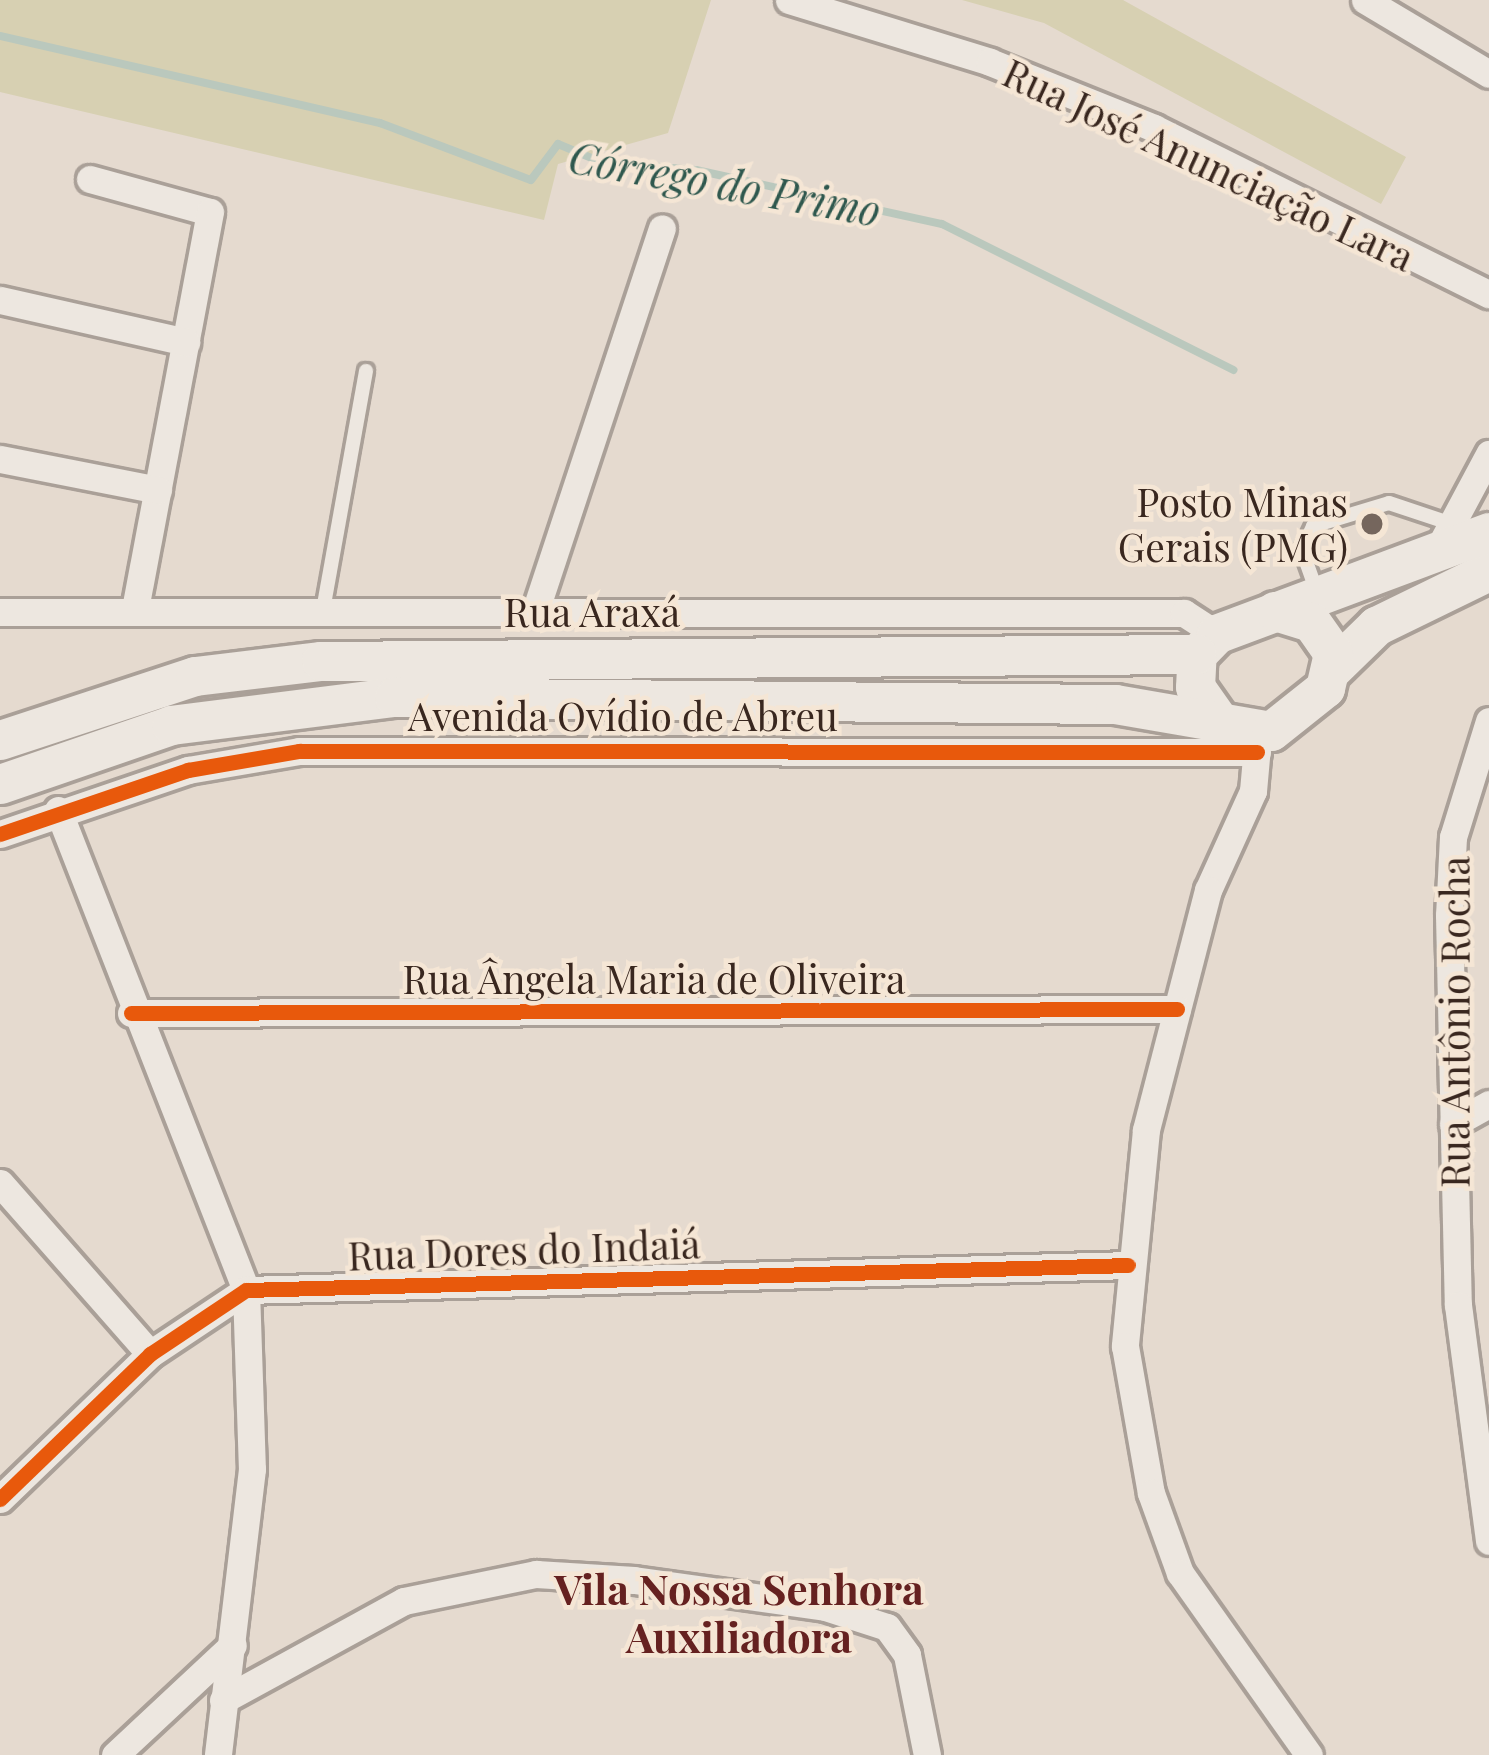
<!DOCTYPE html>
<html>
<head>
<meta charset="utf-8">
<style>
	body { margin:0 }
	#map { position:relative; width:1489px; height:1755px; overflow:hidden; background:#e5dacf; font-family:"Playfair Display",serif }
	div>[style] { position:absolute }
	.green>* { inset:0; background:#d7d0b2 }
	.stream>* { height:8px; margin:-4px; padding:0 4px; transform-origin:4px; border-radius:4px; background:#bac8bd }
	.roads { filter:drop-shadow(3px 0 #aaa098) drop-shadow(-3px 0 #aaa098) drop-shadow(0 3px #aaa098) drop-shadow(0 -3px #aaa098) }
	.service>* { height:14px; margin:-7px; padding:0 7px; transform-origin:7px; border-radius:7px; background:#ede7e0 }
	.minor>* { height:27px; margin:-13.5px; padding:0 13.5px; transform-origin:13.5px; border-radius:13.5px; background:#ede7e0 }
	.secondary>* { height:39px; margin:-19.5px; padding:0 19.5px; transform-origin:19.5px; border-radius:19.5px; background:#ede7e0 }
	.cycleway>* { height:15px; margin:-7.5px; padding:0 7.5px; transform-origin:7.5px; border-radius:7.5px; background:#e8590c }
	.dots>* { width:33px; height:33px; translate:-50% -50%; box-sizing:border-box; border:6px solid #f5e6d5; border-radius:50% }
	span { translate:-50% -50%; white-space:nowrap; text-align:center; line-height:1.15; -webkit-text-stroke:9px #f5e6d5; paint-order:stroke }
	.street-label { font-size:39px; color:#39271f }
	.poi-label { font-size:39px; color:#39271f }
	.right { translate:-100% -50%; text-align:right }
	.water-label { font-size:42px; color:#2f584e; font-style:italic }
	.neighbourhood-label { font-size:42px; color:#652120; font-weight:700 }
</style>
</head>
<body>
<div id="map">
	<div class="green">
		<i style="clip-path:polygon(0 0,711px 0,668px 133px,558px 164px,544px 220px,0 92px)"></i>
		<i style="clip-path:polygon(962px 0,1123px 0,1406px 157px,1381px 204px,1044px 23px)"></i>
	</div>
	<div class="stream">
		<i style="left:0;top:36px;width:390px;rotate:12.9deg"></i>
		<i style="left:380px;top:123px;width:161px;rotate:20.7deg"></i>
		<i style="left:531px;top:180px;width:45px;rotate:-53.1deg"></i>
		<i style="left:558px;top:144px;width:47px;rotate:22.7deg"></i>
		<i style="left:601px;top:162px;width:95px;rotate:4.8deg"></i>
		<i style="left:696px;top:170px;width:252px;rotate:12.4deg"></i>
		<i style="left:942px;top:224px;width:326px;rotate:26.6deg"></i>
	</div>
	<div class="roads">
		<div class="service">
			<i style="left:1318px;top:595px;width:48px;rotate:-109.6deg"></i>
			<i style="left:1302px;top:550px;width:26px;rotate:-65deg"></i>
			<i style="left:1313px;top:526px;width:79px;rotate:-16.8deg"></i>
			<i style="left:1389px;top:503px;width:66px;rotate:18.4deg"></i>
			<i style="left:323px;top:610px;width:243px;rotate:-79.8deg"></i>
		</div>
		<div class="minor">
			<i style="left:789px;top:0;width:210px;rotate:17.1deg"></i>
			<i style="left:990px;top:62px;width:177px;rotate:21.9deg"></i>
			<i style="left:1154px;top:128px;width:374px;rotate:26.4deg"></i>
			<i style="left:1365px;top:0;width:144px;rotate:30.8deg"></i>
			<i style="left:90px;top:179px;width:124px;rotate:15.4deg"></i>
			<i style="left:210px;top:212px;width:405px;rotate:100.7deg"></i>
			<i style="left:0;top:300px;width:191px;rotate:12.7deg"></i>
			<i style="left:0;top:459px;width:161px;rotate:11.1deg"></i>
			<i style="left:1434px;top:557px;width:117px;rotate:-61.9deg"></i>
			<i style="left:0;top:612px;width:1184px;rotate:0.05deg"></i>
			<i style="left:1184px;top:613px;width:38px;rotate:33deg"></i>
			<i style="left:535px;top:612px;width:404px;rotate:-71.7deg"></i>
			<i style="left:1489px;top:721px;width:121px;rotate:107.2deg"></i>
			<i style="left:1453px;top:837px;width:78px;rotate:92.9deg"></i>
			<i style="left:1449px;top:915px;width:390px;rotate:88.7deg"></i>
			<i style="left:1458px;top:1305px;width:238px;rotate:82.5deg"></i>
			<i style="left:1258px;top:735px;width:56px;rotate:95.1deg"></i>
			<i style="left:1253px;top:791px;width:109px;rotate:114.4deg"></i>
			<i style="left:1208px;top:890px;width:248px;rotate:104.5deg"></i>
			<i style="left:1146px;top:1130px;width:217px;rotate:95.6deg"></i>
			<i style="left:1125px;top:1346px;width:149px;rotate:80deg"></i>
			<i style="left:1151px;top:1493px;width:85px;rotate:70.1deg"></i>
			<i style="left:1180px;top:1573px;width:223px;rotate:54.7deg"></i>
			<i style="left:58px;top:810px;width:516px;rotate:68.61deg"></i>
			<i style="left:246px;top:1290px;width:179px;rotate:88.1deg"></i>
			<i style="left:252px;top:1469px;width:288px;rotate:96.8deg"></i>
			<i style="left:0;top:834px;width:199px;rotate:-18.8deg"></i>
			<i style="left:188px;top:770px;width:113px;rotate:-9.7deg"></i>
			<i style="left:299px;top:751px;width:958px;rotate:0.06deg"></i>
			<i style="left:131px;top:1013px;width:1046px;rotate:-0.22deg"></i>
			<i style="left:1453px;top:1124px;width:41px;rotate:-29.1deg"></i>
			<i style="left:0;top:1183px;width:227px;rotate:48.7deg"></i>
			<i style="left:0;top:1499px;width:209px;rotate:-44deg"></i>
			<i style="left:150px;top:1354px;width:115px;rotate:-33.7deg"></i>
			<i style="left:246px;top:1290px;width:882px;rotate:-1.62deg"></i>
			<i style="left:223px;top:1700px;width:206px;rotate:-28.7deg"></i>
			<i style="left:404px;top:1601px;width:135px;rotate:-11.6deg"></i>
			<i style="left:536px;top:1574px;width:98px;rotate:3.5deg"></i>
			<i style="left:634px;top:1580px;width:193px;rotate:8deg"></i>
			<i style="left:825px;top:1607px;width:65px;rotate:17.9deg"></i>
			<i style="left:887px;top:1627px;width:34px;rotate:54deg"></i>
			<i style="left:907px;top:1655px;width:102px;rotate:78.7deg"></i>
			<i style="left:115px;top:1755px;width:161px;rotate:-43deg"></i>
		</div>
		<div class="secondary">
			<i style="left:1332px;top:669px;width:62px;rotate:-44.3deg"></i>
			<i style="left:1376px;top:626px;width:126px;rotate:-26deg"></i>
			<i style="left:1217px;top:718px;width:38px;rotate:-125deg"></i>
			<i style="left:1195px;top:687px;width:33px;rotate:-87deg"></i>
			<i style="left:1197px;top:654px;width:28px;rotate:-46deg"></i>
			<i style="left:1216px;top:634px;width:291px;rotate:-20.5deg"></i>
			<i style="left:0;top:740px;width:205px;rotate:-18.2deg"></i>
			<i style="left:195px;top:676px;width:127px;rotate:-6.8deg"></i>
			<i style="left:321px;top:661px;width:876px;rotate:-0.46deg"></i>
			<i style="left:0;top:784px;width:181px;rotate:-19deg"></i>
			<i style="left:171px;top:725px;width:225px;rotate:-7.2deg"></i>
			<i style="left:394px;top:697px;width:721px;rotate:0.56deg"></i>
			<i style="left:1115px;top:704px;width:158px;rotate:9.8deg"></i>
			<i style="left:1271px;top:731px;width:69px;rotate:-38.5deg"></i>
			<i style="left:1325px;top:688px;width:36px;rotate:-77deg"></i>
			<i style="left:1333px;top:653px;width:38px;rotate:-125deg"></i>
			<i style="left:1311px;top:622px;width:38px;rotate:-163deg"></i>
		</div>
	</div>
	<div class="cycleway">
		<i style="left:0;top:834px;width:199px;rotate:-18.8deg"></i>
		<i style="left:188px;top:770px;width:113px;rotate:-9.7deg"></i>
		<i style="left:299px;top:751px;width:958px;rotate:0.06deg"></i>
		<i style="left:131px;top:1013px;width:1046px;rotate:-0.22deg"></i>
		<i style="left:0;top:1499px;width:209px;rotate:-44deg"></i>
		<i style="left:150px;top:1354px;width:115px;rotate:-33.7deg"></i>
		<i style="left:246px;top:1290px;width:882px;rotate:-1.62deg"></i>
	</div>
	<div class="dots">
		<i style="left:1372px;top:524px;background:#75665d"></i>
	</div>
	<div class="street-label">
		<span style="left:1209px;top:164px;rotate:25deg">Rua José Anunciação Lara</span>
		<span style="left:592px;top:611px">Rua Araxá</span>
		<span style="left:623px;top:715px">Avenida Ovídio de Abreu</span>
		<span style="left:654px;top:978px">Rua Ângela Maria de Oliveira</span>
		<span style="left:1454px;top:1022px;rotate:-90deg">Rua Antônio Rocha</span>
		<span style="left:524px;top:1249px;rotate:-2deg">Rua Dores do Indaiá</span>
	</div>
	<div class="poi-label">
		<span class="right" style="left:1348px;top:524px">Posto Minas<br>Gerais (PMG)</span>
	</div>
	<div class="water-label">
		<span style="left:725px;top:183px;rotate:10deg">Córrego do Primo</span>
	</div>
	<div class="neighbourhood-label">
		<span style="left:739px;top:1612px">Vila Nossa Senhora<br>Auxiliadora</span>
	</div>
</div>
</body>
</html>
